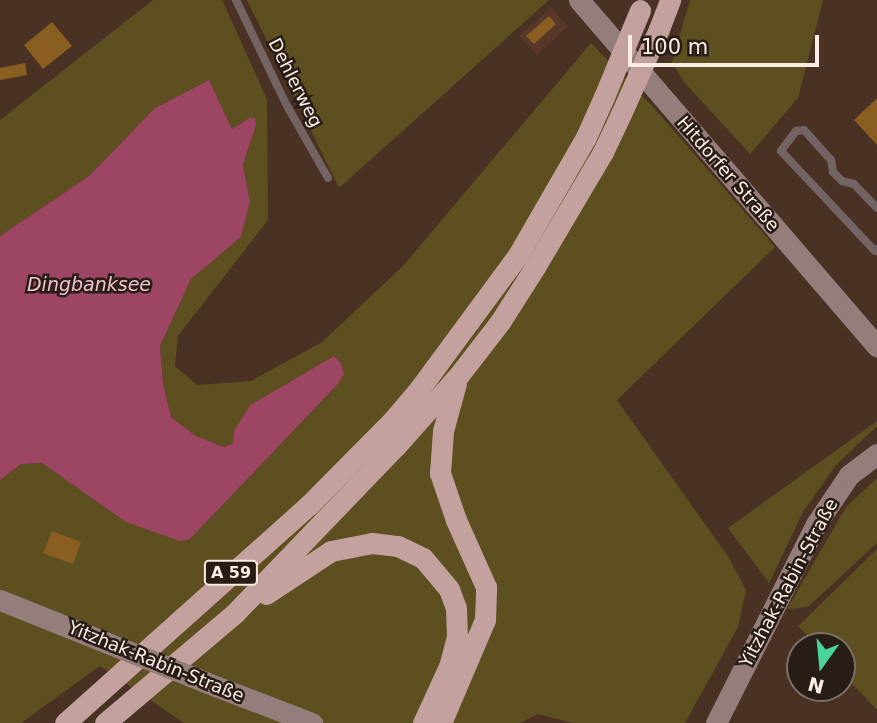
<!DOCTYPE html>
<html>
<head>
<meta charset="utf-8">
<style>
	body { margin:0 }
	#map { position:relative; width:877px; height:723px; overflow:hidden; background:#493124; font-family:"DejaVu Sans",sans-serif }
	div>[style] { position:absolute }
	.built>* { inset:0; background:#563728 }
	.green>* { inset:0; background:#5d4f1f }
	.water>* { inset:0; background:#9c4663 }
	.building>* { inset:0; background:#8a5d20 }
	.lane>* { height:8px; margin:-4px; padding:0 4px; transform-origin:4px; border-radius:4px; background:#736463 }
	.secondary>* { height:21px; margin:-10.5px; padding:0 10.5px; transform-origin:10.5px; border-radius:10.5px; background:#947d7b }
	.highway>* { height:21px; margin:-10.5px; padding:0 10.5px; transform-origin:10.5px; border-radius:10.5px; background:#c3a19e }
	.secondary-bridge>* { height:21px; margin:-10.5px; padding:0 10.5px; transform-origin:10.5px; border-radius:10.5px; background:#947d7b }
	.highway-bridge>* { height:21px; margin:-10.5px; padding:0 10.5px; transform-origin:10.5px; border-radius:10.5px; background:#c3a19e }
	span { translate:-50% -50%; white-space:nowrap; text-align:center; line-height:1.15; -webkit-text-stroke:5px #271c16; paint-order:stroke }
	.shield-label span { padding:2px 5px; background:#271c16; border:2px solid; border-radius:5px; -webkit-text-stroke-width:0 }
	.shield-label { font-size:16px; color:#fcece4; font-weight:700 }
	.street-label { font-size:18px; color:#fcece4 }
	.water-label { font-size:19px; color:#f3c1ce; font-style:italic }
	.north { position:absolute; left:786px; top:632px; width:70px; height:70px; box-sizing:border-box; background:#271c16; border:2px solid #7c6f68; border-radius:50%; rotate:195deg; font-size:19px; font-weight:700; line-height:28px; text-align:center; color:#fcece4 }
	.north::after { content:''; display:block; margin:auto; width:24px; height:32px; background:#49d49d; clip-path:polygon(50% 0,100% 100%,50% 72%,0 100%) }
	.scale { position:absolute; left:628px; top:35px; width:191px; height:32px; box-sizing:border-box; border:4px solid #fcece4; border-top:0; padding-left:9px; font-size:21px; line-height:24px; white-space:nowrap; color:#fcece4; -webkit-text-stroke:5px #271c16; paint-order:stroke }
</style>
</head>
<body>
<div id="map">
	<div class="built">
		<i style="clip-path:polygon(551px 7px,568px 26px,537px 55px,519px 36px)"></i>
	</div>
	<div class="green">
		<i style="clip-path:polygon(153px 0,222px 0,267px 99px,268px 220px,178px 336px,175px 366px,197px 385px,251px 381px,322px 342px,403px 266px,591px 43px,654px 108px,775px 247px,617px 400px,729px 558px,746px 590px,738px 627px,685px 723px,572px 723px,538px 714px,520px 723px,184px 723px,100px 666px,21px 723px,0 723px,0 480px,21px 464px,42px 463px,69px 481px,190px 539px,338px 384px,334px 356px,250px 405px,234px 431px,233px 443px,224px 447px,196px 436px,171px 417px,163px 383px,160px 346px,191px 278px,241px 237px,250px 202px,243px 164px,256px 127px,249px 118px,232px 129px,209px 80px,155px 108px,89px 176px,0 236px,0 120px)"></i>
		<i style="clip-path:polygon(247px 0,549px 0,339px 188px)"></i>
		<i style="clip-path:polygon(690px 0,823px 0,798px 98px,750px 154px,684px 82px,672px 62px)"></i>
		<i style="clip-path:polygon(877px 421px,877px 426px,836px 465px,803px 512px,769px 583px,728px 528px)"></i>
		<i style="clip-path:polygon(877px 478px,877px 543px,808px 607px,787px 609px,846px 507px)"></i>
		<i style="clip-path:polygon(877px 549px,877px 710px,842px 673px,842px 646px,817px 646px,798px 626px)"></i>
	</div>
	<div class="water">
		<i style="clip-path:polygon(209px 80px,232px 129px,249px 118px,255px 118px,256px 126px,243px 164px,250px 202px,241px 237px,191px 279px,160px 346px,163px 383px,171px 417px,196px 436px,224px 447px,233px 443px,234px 431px,250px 405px,334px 356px,341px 363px,344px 374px,338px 384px,190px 539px,180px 541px,126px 522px,42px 463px,21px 464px,0 480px,0 236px,89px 176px,155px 108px)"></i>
	</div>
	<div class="building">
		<i style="clip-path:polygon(549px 16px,556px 24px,534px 44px,526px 36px)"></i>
		<i style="clip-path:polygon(52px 22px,72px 46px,43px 69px,24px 45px)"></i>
		<i style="clip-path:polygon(25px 63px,27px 75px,0 80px,0 68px)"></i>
		<i style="clip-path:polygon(877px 98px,877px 145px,854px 120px)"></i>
		<i style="clip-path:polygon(52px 531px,81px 542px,73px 564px,43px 553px)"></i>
	</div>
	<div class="lane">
		<i style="left:236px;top:0;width:115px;rotate:64.3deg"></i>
		<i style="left:286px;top:104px;width:85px;rotate:60.4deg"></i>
		<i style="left:877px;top:208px;width:33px;rotate:-134deg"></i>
		<i style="left:854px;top:184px;width:12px;rotate:-166deg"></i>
		<i style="left:842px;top:181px;width:13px;rotate:-135deg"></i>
		<i style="left:833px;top:172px;width:12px;rotate:-99deg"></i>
		<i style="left:831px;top:160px;width:40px;rotate:-132deg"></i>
		<i style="left:804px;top:130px;width:8px;rotate:173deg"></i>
		<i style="left:796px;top:131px;width:25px;rotate:127deg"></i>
		<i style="left:781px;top:151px;width:137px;rotate:46.8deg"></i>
		<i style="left:875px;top:251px;width:3px;rotate:-45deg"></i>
	</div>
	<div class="secondary">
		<i style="left:579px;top:0;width:457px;rotate:49.3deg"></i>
		<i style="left:0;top:600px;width:113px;rotate:21.8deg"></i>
		<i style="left:205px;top:682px;width:115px;rotate:21deg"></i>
		<i style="left:716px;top:723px;width:223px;rotate:-63.3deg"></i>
		<i style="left:816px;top:524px;width:59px;rotate:-56deg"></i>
		<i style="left:849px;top:475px;width:35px;rotate:-37deg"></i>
	</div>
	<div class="highway">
		<i style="left:659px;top:29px;width:31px;rotate:-69deg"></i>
		<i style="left:266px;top:594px;width:78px;rotate:-33.5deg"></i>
		<i style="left:331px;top:551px;width:42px;rotate:-11deg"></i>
		<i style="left:372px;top:543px;width:26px;rotate:7deg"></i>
		<i style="left:398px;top:546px;width:28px;rotate:26deg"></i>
		<i style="left:423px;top:558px;width:40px;rotate:50deg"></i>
		<i style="left:449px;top:589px;width:20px;rotate:70deg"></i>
		<i style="left:456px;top:608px;width:29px;rotate:88deg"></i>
		<i style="left:457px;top:637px;width:28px;rotate:105deg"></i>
		<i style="left:450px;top:664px;width:65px;rotate:114.6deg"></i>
		<i style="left:65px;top:723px;width:327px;rotate:-41.8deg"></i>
		<i style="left:309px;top:505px;width:120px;rotate:-45.3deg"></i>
		<i style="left:393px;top:420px;width:42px;rotate:-49.8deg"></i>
		<i style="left:420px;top:388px;width:165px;rotate:-53.6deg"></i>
		<i style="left:518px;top:255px;width:136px;rotate:-60deg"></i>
		<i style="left:586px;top:137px;width:44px;rotate:-65.8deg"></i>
		<i style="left:105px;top:723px;width:170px;rotate:-40.2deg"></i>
		<i style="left:235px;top:613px;width:231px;rotate:-46.1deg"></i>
		<i style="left:395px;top:447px;width:96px;rotate:-48.4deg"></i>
		<i style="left:459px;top:375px;width:67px;rotate:-52.3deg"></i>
		<i style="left:500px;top:322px;width:65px;rotate:-57.5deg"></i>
		<i style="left:535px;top:267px;width:134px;rotate:-59.4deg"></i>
		<i style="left:603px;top:152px;width:42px;rotate:-64.7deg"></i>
		<i style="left:441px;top:723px;width:112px;rotate:-66.9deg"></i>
		<i style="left:485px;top:620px;width:33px;rotate:-88deg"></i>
		<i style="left:486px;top:587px;width:73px;rotate:-114.1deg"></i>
		<i style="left:456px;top:520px;width:50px;rotate:-108.8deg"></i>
		<i style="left:440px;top:473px;width:42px;rotate:-85.9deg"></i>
		<i style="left:443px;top:431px;width:50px;rotate:-74.8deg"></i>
	</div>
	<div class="secondary-bridge">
		<i style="left:105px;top:642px;width:108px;rotate:21.8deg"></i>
	</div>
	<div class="highway-bridge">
		<i style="left:604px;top:97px;width:94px;rotate:-67.5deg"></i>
		<i style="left:621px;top:114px;width:93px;rotate:-65.9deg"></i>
	</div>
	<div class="shield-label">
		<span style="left:231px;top:573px">A 59</span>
	</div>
	<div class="street-label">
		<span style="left:295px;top:83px;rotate:63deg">Dehlerweg</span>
		<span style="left:728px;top:174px;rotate:49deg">Hitdorfer Straße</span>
		<span style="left:789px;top:583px;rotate:-62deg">Yitzhak-Rabin-Straße</span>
		<span style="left:156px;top:662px;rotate:22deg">Yitzhak-Rabin-Straße</span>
	</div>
	<div class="water-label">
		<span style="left:89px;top:285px">Dingbanksee</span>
	</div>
	<div class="north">N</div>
	<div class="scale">100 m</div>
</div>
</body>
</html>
